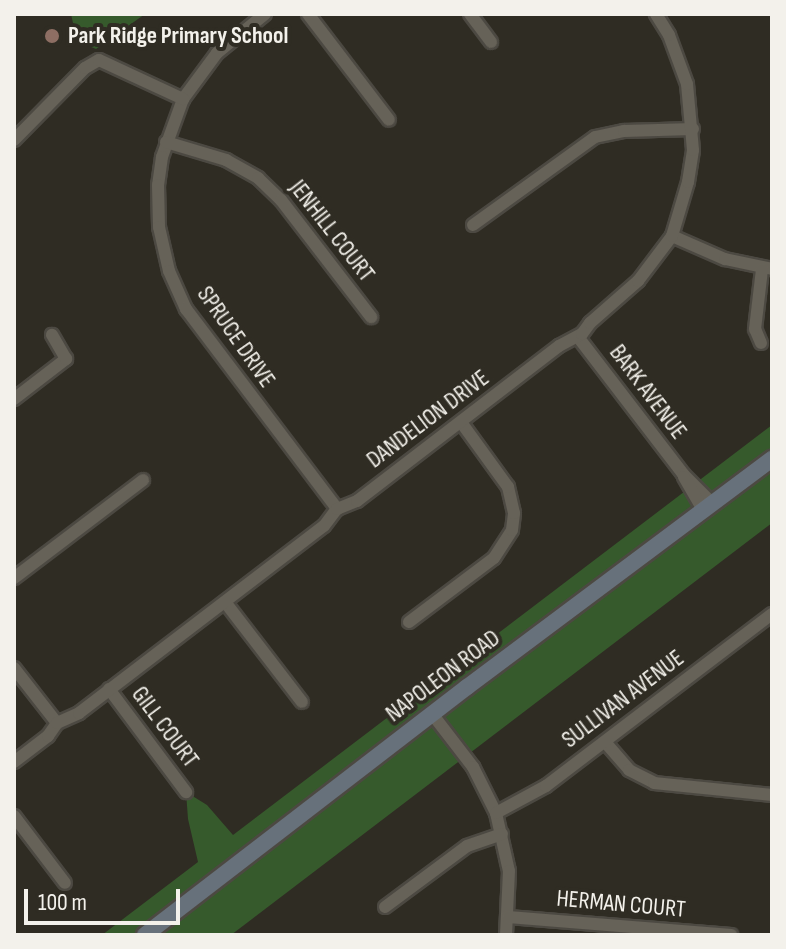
<!DOCTYPE html>
<html>
<head>
<meta charset="utf-8">
<style>
	body { margin:0 }
	#map { position:relative; width:786px; height:949px; overflow:hidden; background:#2f2c23; font-family:"Sofia Sans Condensed",sans-serif }
	div>[style] { position:absolute }
	.green>* { inset:0; background:#365a2c }
	.roads { filter:drop-shadow(2px 0 #4c4942) drop-shadow(-2px 0 #4c4942) drop-shadow(0 2px #4c4942) drop-shadow(0 -2px #4c4942) }
	.minor>* { height:12px; margin:-6px; padding:0 6px; transform-origin:6px; border-radius:6px; background:#666258 }
	.secondary>* { height:16px; margin:-8px; padding:0 8px; transform-origin:8px; border-radius:8px; background:#67717b }
	.dots>* { width:22px; height:22px; translate:-50% -50%; box-sizing:border-box; border:4px solid #2f2c23; border-radius:50% }
	span { translate:-50% -50%; white-space:nowrap; text-align:center; line-height:1.15; -webkit-text-stroke:8px #2f2c23; paint-order:stroke }
	.poi-label { font-size:24px; color:#f3f1eb; font-weight:700 }
	.left { translate:0 -50%; text-align:left }
	.street-label { font-size:24px; color:#f3f1eb }
	.frame { position:absolute; inset:0; border:16px solid #f3f1eb; pointer-events:none }
	.scale { position:absolute; left:24px; top:889px; width:156px; height:36px; box-sizing:border-box; border:4px solid #f3f1eb; border-top:0; padding-left:10px; font-size:24px; line-height:28px; white-space:nowrap; color:#f3f1eb; -webkit-text-stroke:6px #2f2c23; paint-order:stroke }
</style>
</head>
<body>
<div id="map">
	<div class="green">
		<i style="clip-path:polygon(71px 14px,145px 14px,96px 49px,77px 41px)"></i>
		<i style="clip-path:polygon(772px 425px,772px 523px,231px 935px,102px 935px,198px 862px,188px 819px,186px 792px,207px 805px,233px 835px)"></i>
	</div>
	<div class="roads">
		<div class="minor">
			<i style="left:265px;top:14px;width:62px;rotate:140.9deg"></i>
			<i style="left:217px;top:53px;width:57px;rotate:126.5deg"></i>
			<i style="left:183px;top:99px;width:62px;rotate:109.9deg"></i>
			<i style="left:162px;top:157px;width:28px;rotate:98deg"></i>
			<i style="left:158px;top:185px;width:42px;rotate:88.6deg"></i>
			<i style="left:159px;top:227px;width:45px;rotate:77.2deg"></i>
			<i style="left:169px;top:271px;width:42px;rotate:65.9deg"></i>
			<i style="left:186px;top:309px;width:251px;rotate:52.9deg"></i>
			<i style="left:308px;top:14px;width:133px;rotate:52.6deg"></i>
			<i style="left:470px;top:14px;width:35px;rotate:53deg"></i>
			<i style="left:14px;top:140px;width:101px;rotate:-45.4deg"></i>
			<i style="left:85px;top:68px;width:16px;rotate:-30deg"></i>
			<i style="left:99px;top:60px;width:93px;rotate:24.9deg"></i>
			<i style="left:166px;top:142px;width:63px;rotate:16.7deg"></i>
			<i style="left:226px;top:160px;width:37px;rotate:29deg"></i>
			<i style="left:258px;top:178px;width:32px;rotate:44deg"></i>
			<i style="left:281px;top:200px;width:148px;rotate:52.4deg"></i>
			<i style="left:473px;top:225px;width:150px;rotate:-35.8deg"></i>
			<i style="left:595px;top:137px;width:30px;rotate:-12deg"></i>
			<i style="left:624px;top:131px;width:69px;rotate:-1.7deg"></i>
			<i style="left:672px;top:236px;width:58px;rotate:23.5deg"></i>
			<i style="left:725px;top:259px;width:48px;rotate:12deg"></i>
			<i style="left:578px;top:337px;width:173px;rotate:52.5deg"></i>
			<i style="left:683px;top:474px;width:42px;rotate:45deg"></i>
			<i style="left:761px;top:343px;width:15px;rotate:-113deg"></i>
			<i style="left:755px;top:329px;width:60px;rotate:-83.3deg"></i>
			<i style="left:14px;top:399px;width:66px;rotate:-37.6deg"></i>
			<i style="left:66px;top:359px;width:28px;rotate:-120deg"></i>
			<i style="left:684px;top:477px;width:39px;rotate:60deg"></i>
			<i style="left:14px;top:578px;width:162px;rotate:-37.2deg"></i>
			<i style="left:225px;top:602px;width:126px;rotate:52.4deg"></i>
			<i style="left:409px;top:622px;width:106px;rotate:-37deg"></i>
			<i style="left:494px;top:558px;width:33px;rotate:-57deg"></i>
			<i style="left:512px;top:530px;width:17px;rotate:-83deg"></i>
			<i style="left:514px;top:513px;width:27px;rotate:-103deg"></i>
			<i style="left:508px;top:487px;width:80px;rotate:-125.9deg"></i>
			<i style="left:14px;top:668px;width:70px;rotate:52deg"></i>
			<i style="left:109px;top:689px;width:129px;rotate:53.2deg"></i>
			<i style="left:433px;top:715px;width:66px;rotate:52.4deg"></i>
			<i style="left:473px;top:767px;width:51px;rotate:63.4deg"></i>
			<i style="left:496px;top:813px;width:59px;rotate:77.4deg"></i>
			<i style="left:509px;top:871px;width:64px;rotate:92.7deg"></i>
			<i style="left:605px;top:742px;width:37px;rotate:49deg"></i>
			<i style="left:629px;top:770px;width:28px;rotate:27deg"></i>
			<i style="left:654px;top:783px;width:119px;rotate:5.8deg"></i>
			<i style="left:14px;top:762px;width:43px;rotate:-37.4deg"></i>
			<i style="left:48px;top:736px;width:16px;rotate:-55deg"></i>
			<i style="left:57px;top:723px;width:24px;rotate:-24deg"></i>
			<i style="left:79px;top:713px;width:308px;rotate:-37.4deg"></i>
			<i style="left:324px;top:526px;width:21px;rotate:-53deg"></i>
			<i style="left:337px;top:509px;width:22px;rotate:-22deg"></i>
			<i style="left:357px;top:501px;width:255px;rotate:-37.5deg"></i>
			<i style="left:559px;top:346px;width:26px;rotate:-28deg"></i>
			<i style="left:582px;top:334px;width:14px;rotate:-54deg"></i>
			<i style="left:590px;top:323px;width:64px;rotate:-41.2deg"></i>
			<i style="left:638px;top:281px;width:56px;rotate:-52.9deg"></i>
			<i style="left:672px;top:236px;width:56px;rotate:-73.5deg"></i>
			<i style="left:688px;top:182px;width:32px;rotate:-81deg"></i>
			<i style="left:693px;top:150px;width:66px;rotate:-95.2deg"></i>
			<i style="left:687px;top:84px;width:52px;rotate:-110.2deg"></i>
			<i style="left:669px;top:35px;width:25px;rotate:-122deg"></i>
			<i style="left:496px;top:813px;width:57px;rotate:-28.4deg"></i>
			<i style="left:546px;top:786px;width:284px;rotate:-37.3deg"></i>
			<i style="left:14px;top:816px;width:84px;rotate:52.7deg"></i>
			<i style="left:385px;top:907px;width:102px;rotate:-36.6deg"></i>
			<i style="left:467px;top:846px;width:37px;rotate:-19deg"></i>
			<i style="left:508px;top:917px;width:224px;rotate:4.6deg"></i>
		</div>
		<div class="secondary">
			<i style="left:145px;top:935px;width:406px;rotate:-37.6deg"></i>
			<i style="left:467px;top:687px;width:381px;rotate:-36.8deg"></i>
		</div>
	</div>
	<div class="dots">
		<i style="left:52px;top:36px;background:#8d6e63"></i>
	</div>
	<div class="poi-label">
		<span class="left" style="left:68px;top:36px">Park Ridge Primary School</span>
	</div>
	<div class="street-label">
		<span style="left:332px;top:231px;rotate:52deg">JENHILL COURT</span>
		<span style="left:236px;top:337px;rotate:55deg">SPRUCE DRIVE</span>
		<span style="left:648px;top:392px;rotate:53deg">BARK AVENUE</span>
		<span style="left:428px;top:419px;rotate:-37deg">DANDELION DRIVE</span>
		<span style="left:443px;top:676px;rotate:-37deg">NAPOLEON ROAD</span>
		<span style="left:623px;top:699px;rotate:-37deg">SULLIVAN AVENUE</span>
		<span style="left:165px;top:727px;rotate:53deg">GILL COURT</span>
		<span style="left:621px;top:904px;rotate:5deg">HERMAN COURT</span>
	</div>
	<div class="frame"></div>
	<div class="scale">100 m</div>
</div>
</body>
</html>
